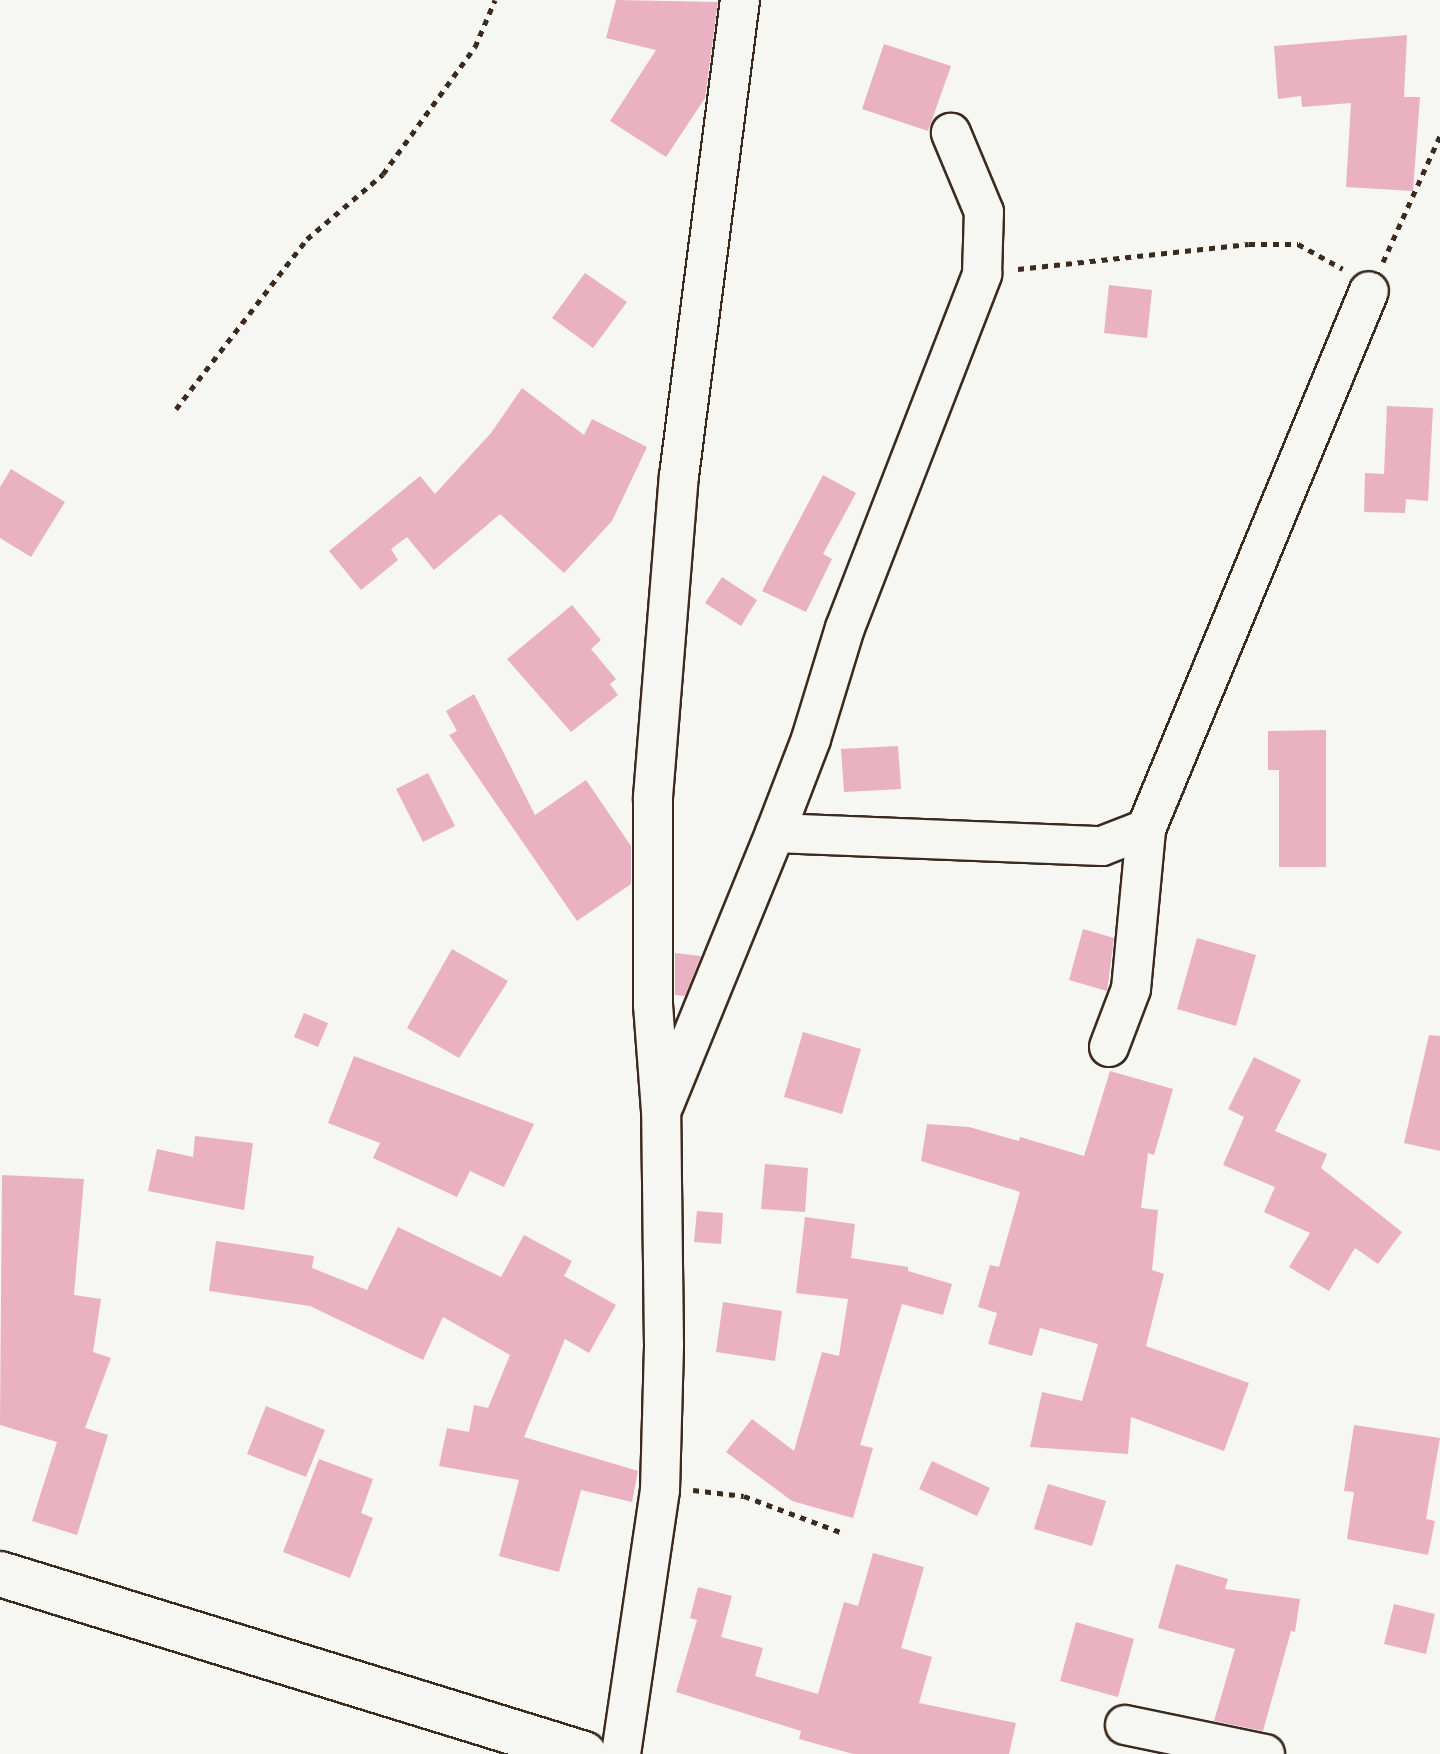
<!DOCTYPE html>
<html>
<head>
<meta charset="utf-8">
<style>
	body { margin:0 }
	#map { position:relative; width:1440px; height:1754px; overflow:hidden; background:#f6f6f2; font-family:"Comic Neue",sans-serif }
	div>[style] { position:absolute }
	.building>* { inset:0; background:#eab1c3 }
	.path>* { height:5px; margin-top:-2.5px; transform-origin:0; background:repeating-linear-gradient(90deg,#3b2a1e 0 6px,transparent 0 12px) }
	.roads { filter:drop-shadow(2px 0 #3b2a1e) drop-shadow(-2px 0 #3b2a1e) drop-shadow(0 2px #3b2a1e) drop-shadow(0 -2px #3b2a1e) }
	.minor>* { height:38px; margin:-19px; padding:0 19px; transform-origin:19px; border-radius:19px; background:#f6f6f2 }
	.secondary>* { height:44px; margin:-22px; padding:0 22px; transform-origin:22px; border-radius:22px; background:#f6f6f2 }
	span { translate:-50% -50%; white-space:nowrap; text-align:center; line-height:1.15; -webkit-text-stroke:7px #f6f6f2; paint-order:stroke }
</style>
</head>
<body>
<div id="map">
	<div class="building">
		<i style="clip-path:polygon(616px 0,718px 2px,705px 98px,666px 157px,610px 121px,656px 50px,606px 38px)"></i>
		<i style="clip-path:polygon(1407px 35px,1404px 97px,1420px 97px,1413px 191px,1346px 187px,1351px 103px,1302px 107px,1301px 96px,1278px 99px,1274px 46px)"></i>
		<i style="clip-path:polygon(884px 44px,951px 66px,928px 131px,862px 109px)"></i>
		<i style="clip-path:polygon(585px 273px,627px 302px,593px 348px,552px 318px)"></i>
		<i style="clip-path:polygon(1109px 285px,1152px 290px,1147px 338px,1104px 333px)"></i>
		<i style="clip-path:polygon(522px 388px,584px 435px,592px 419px,647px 447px,612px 521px,564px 573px,500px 514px,434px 570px,407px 537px,391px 549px,398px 560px,361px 590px,329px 551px,420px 476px,435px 494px,491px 433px)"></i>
		<i style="clip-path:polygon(1387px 406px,1433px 408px,1428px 501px,1406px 499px,1405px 513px,1364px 512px,1365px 473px,1384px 474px)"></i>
		<i style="clip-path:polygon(11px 469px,65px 502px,31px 557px,0 538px,0 487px)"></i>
		<i style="clip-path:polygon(823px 475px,856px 493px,823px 554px,832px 559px,806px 612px,762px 591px)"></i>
		<i style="clip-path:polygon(722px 577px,757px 600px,741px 626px,705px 603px)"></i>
		<i style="clip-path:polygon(572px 605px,601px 640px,591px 649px,616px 679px,610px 684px,618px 695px,571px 732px,507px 659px)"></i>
		<i style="clip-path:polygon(474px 694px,535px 815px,586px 780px,631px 846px,631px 884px,577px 921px,449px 735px,457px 731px,446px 711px)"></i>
		<i style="clip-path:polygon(1326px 730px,1326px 867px,1279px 867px,1279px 770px,1268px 770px,1268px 731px)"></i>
		<i style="clip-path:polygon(898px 746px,901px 789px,844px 792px,841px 749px)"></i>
		<i style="clip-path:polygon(428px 773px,455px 826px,423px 842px,396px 789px)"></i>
		<i style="clip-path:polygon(1083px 929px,1114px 938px,1107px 991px,1069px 980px)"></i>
		<i style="clip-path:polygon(1197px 938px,1256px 955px,1236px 1026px,1177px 1009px)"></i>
		<i style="clip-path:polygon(452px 949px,508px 981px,459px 1058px,407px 1028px)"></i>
		<i style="clip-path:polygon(675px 953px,701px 956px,685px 996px,675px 995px)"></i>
		<i style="clip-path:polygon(304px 1013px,328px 1023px,318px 1047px,294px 1037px)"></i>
		<i style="clip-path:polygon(803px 1032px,861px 1049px,842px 1114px,784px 1097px)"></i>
		<i style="clip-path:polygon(1429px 1035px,1440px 1036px,1440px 1151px,1404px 1143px)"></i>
		<i style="clip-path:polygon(354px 1056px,534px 1124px,504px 1187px,470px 1171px,457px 1197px,373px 1158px,380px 1143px,328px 1123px)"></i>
		<i style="clip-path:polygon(1254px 1057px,1301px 1080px,1275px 1131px,1327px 1154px,1321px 1168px,1402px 1232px,1378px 1264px,1355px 1248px,1329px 1291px,1289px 1267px,1310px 1233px,1264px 1212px,1275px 1187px,1223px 1165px,1244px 1117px,1228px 1109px)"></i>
		<i style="clip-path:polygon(1110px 1071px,1173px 1089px,1154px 1155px,1148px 1153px,1141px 1208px,1158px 1210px,1152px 1270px,1164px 1274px,1146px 1346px,1249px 1383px,1224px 1451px,1131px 1417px,1128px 1454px,1030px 1447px,1042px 1392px,1082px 1401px,1098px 1344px,1040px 1328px,1032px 1356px,988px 1344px,997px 1313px,978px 1307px,990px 1265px,999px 1267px,1020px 1192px,921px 1161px,927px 1124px,969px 1127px,1019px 1141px,1020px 1137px,1084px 1156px)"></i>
		<i style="clip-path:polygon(195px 1136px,253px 1143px,244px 1210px,148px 1191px,157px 1149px,193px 1157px)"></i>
		<i style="clip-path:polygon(765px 1164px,808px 1168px,805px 1212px,761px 1209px)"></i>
		<i style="clip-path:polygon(2px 1175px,84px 1179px,74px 1295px,101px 1299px,93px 1352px,111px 1358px,85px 1428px,108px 1435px,77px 1535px,32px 1521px,57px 1442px,0 1425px)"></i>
		<i style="clip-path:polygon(697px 1211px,723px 1213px,721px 1244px,694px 1242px)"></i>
		<i style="clip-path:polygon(805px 1217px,855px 1224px,851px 1258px,908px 1267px,908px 1271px,952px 1284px,943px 1315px,902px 1304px,860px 1445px,873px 1448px,853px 1518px,792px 1501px,726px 1452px,752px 1419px,794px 1451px,822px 1352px,839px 1356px,848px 1299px,796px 1293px)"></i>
		<i style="clip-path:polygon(398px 1227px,501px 1277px,524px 1235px,572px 1261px,564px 1276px,616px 1305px,589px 1353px,565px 1339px,524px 1437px,638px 1471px,632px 1502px,581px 1490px,559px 1572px,499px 1556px,519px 1480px,439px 1466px,447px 1428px,469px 1432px,474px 1405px,488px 1408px,510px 1355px,443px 1317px,423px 1360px,310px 1306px,209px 1291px,216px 1241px,314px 1256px,312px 1268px,367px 1290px)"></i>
		<i style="clip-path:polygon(723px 1302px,782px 1311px,775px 1361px,716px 1352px)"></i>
		<i style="clip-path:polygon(266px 1406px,325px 1430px,306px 1477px,247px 1454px)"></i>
		<i style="clip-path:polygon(1354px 1425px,1440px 1438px,1426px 1519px,1435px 1521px,1428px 1555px,1347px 1539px,1354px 1492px,1344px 1491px)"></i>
		<i style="clip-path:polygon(319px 1459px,373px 1479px,361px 1513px,373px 1518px,350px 1578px,283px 1552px)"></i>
		<i style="clip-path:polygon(932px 1461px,990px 1488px,977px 1516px,919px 1489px)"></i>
		<i style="clip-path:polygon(1048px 1484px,1106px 1501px,1092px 1546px,1034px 1529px)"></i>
		<i style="clip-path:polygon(873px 1553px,924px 1567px,901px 1648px,932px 1657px,919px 1703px,1016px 1723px,1009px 1754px,853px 1754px,799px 1739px,801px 1731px,676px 1692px,697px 1620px,690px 1618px,698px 1587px,732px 1596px,721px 1637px,763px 1648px,755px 1676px,818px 1694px,844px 1602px,858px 1606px)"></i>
		<i style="clip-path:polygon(1176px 1564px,1228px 1579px,1225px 1589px,1300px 1599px,1295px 1632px,1291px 1631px,1263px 1731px,1214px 1721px,1235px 1649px,1158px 1628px)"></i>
		<i style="clip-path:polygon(1394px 1604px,1435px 1614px,1426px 1654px,1384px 1644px)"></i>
		<i style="clip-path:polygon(1076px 1622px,1134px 1639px,1118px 1697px,1060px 1681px)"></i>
	</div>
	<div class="path">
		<i style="left:1383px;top:262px;width:138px;rotate:-65.7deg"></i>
		<i style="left:1018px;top:269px;width:232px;rotate:-6.2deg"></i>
		<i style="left:1249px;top:244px;width:49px"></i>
		<i style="left:1298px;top:244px;width:51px;rotate:29.1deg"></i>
		<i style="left:176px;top:409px;width:215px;rotate:-52.4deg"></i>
		<i style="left:307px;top:239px;width:100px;rotate:-40.5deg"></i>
		<i style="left:383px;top:174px;width:157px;rotate:-54.1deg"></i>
		<i style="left:475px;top:47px;width:51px;rotate:-66.9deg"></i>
		<i style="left:693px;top:1490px;width:51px;rotate:6.7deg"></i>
		<i style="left:744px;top:1496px;width:106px;rotate:20.5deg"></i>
	</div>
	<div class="roads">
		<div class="minor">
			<i style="left:775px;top:833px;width:101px;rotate:-69deg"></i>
			<i style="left:811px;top:739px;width:116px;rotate:-73deg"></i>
			<i style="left:845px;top:628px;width:380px;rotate:-68.8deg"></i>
			<i style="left:982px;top:274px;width:62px;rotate:-88.2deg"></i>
			<i style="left:984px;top:212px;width:86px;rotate:-112.7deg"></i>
			<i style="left:1109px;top:1047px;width:62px;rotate:-69.2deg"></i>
			<i style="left:1131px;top:989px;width:161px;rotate:-84.6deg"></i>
			<i style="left:664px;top:1105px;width:294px;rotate:-67.8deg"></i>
			<i style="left:775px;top:833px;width:327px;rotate:2.3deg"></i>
			<i style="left:1102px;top:846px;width:47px;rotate:-21.1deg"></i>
			<i style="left:1146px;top:829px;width:582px;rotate:-67.49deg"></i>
			<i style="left:1125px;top:1725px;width:143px;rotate:11.7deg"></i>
			<i style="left:621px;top:1754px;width:267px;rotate:-81.6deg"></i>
			<i style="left:660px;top:1490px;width:145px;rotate:-88.4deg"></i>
			<i style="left:664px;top:1345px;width:234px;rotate:-90.7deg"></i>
			<i style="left:661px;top:1111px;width:106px;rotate:-94.3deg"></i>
			<i style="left:653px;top:1005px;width:208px;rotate:-90deg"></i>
			<i style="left:653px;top:797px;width:322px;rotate:-85.4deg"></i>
			<i style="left:679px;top:476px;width:480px;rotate:-82.7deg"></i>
		</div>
		<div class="secondary">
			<i style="left:0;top:1574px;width:611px;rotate:17.13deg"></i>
		</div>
	</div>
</div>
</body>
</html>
